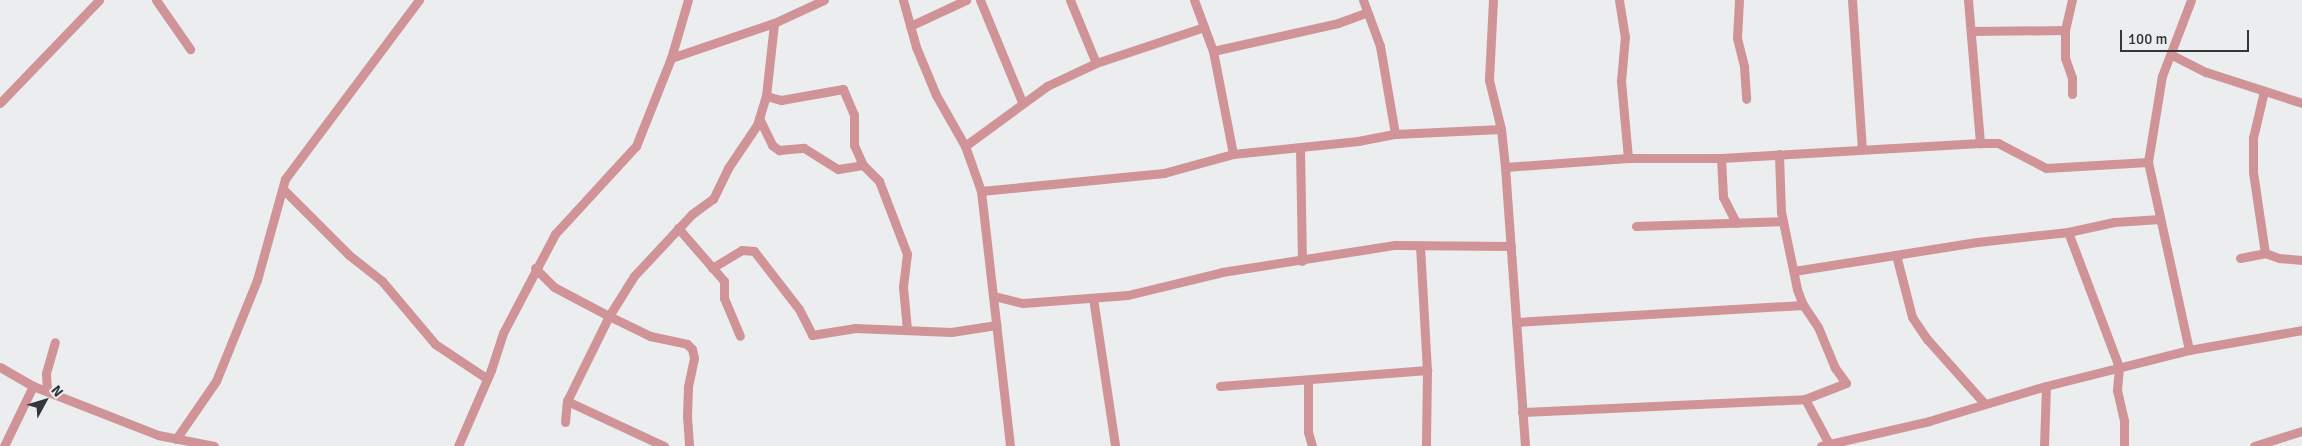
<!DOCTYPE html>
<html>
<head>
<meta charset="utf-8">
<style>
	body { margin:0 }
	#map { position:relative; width:2302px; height:446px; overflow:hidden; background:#ebedef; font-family:Signika,sans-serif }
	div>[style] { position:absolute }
	.street>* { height:9px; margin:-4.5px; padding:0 4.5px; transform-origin:4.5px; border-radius:4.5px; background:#d09498 }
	span { translate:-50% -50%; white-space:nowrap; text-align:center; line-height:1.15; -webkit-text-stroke:4px #ebedef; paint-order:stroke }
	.north { position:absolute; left:20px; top:376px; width:50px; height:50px; -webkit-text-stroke:4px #ebedef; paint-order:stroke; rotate:51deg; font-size:14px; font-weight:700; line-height:20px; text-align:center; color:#353637 }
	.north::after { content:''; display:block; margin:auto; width:18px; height:22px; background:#353637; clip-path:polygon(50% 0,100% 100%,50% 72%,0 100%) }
	.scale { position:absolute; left:2120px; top:30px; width:129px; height:22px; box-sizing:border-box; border:2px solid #353637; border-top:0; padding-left:6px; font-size:15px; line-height:18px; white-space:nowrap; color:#353637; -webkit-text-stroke:4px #ebedef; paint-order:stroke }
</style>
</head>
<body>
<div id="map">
	<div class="street">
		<i style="left:156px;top:0;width:60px;rotate:55.2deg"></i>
		<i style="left:903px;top:0;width:49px;rotate:74.5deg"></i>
		<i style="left:916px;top:47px;width:52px;rotate:67.4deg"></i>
		<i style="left:936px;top:95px;width:59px;rotate:60.4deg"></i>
		<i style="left:965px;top:146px;width:48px;rotate:70.4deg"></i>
		<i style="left:981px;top:191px;width:257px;rotate:83.5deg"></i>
		<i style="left:980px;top:0;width:110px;rotate:67.6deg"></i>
		<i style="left:1070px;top:0;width:68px;rotate:67.6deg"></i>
		<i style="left:1194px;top:0;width:54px;rotate:69.6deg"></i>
		<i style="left:1213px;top:51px;width:105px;rotate:79deg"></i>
		<i style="left:1363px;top:0;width:49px;rotate:69.7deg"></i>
		<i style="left:1380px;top:46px;width:89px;rotate:80.3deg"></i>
		<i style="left:1493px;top:0;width:80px;rotate:92.9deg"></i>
		<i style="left:1489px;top:80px;width:50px;rotate:76.2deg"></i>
		<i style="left:1501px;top:129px;width:38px;rotate:84deg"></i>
		<i style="left:1505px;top:167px;width:280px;rotate:85.9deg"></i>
		<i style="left:1619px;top:0;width:36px;rotate:81deg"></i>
		<i style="left:1625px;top:36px;width:45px;rotate:95.1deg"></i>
		<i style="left:1621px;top:81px;width:77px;rotate:84.8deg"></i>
		<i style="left:1739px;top:0;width:38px;rotate:93deg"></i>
		<i style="left:1737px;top:38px;width:30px;rotate:76deg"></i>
		<i style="left:1744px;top:67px;width:32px;rotate:86deg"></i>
		<i style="left:1852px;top:0;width:149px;rotate:86.2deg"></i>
		<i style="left:1968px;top:0;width:144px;rotate:85.2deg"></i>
		<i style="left:910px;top:26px;width:62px;rotate:-24.9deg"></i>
		<i style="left:1972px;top:31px;width:93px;rotate:-0.6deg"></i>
		<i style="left:1213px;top:51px;width:128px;rotate:-12.6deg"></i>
		<i style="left:1338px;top:23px;width:29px;rotate:-20deg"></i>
		<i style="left:2172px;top:55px;width:38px;rotate:27deg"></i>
		<i style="left:2206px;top:72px;width:101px;rotate:17.9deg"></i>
		<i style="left:671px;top:58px;width:109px;rotate:-18.8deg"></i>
		<i style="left:774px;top:23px;width:55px;rotate:-24.7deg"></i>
		<i style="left:2264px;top:91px;width:48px;rotate:103.2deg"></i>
		<i style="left:2253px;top:138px;width:34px;rotate:90deg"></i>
		<i style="left:2253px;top:172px;width:82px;rotate:81.6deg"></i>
		<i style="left:2072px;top:94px;width:16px;rotate:-90deg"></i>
		<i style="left:2072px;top:78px;width:21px;rotate:-109deg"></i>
		<i style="left:2065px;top:58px;width:28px;rotate:-90deg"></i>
		<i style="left:2065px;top:30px;width:31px;rotate:-77deg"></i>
		<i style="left:766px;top:96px;width:16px;rotate:15deg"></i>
		<i style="left:781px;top:100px;width:63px;rotate:-10.1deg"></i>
		<i style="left:843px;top:89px;width:28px;rotate:67deg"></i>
		<i style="left:854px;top:115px;width:30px;rotate:90deg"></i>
		<i style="left:854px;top:145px;width:22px;rotate:66deg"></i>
		<i style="left:863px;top:165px;width:23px;rotate:45deg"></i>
		<i style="left:879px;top:181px;width:78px;rotate:69deg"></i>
		<i style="left:907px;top:254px;width:33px;rotate:97deg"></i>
		<i style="left:903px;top:287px;width:42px;rotate:84.6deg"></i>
		<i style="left:0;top:103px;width:143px;rotate:-46.1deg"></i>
		<i style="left:759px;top:118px;width:30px;rotate:64deg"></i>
		<i style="left:772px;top:145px;width:9px;rotate:36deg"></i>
		<i style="left:779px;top:150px;width:25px;rotate:-5deg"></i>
		<i style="left:804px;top:148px;width:40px;rotate:32deg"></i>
		<i style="left:838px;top:169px;width:25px;rotate:-9deg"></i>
		<i style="left:965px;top:146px;width:102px;rotate:-36.2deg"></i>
		<i style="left:1047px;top:86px;width:54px;rotate:-25.1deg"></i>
		<i style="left:1096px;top:63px;width:114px;rotate:-18.4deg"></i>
		<i style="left:1300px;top:148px;width:113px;rotate:89deg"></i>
		<i style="left:1721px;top:158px;width:39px;rotate:87deg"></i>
		<i style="left:1723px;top:197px;width:29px;rotate:63deg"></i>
		<i style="left:1505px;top:167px;width:123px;rotate:-4.2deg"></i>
		<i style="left:1628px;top:158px;width:93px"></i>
		<i style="left:1721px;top:158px;width:259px;rotate:-3.3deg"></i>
		<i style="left:1980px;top:143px;width:18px"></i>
		<i style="left:1998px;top:143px;width:54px;rotate:27.5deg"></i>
		<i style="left:2046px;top:168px;width:102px;rotate:-3.4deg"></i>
		<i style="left:284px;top:190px;width:92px;rotate:45deg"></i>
		<i style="left:349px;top:255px;width:42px;rotate:38.2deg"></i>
		<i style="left:382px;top:281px;width:82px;rotate:49.9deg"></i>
		<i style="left:435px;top:344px;width:61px;rotate:33.7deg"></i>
		<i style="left:981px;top:191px;width:184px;rotate:-5.6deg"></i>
		<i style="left:1164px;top:173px;width:72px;rotate:-15.4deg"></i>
		<i style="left:1233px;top:154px;width:126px;rotate:-5.9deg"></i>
		<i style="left:1358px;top:141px;width:38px;rotate:-11deg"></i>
		<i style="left:1395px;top:134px;width:106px;rotate:-2.7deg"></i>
		<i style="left:1636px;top:226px;width:147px;rotate:-1.9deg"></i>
		<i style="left:678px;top:228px;width:70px;rotate:49deg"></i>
		<i style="left:724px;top:281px;width:17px;rotate:90deg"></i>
		<i style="left:724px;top:298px;width:41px;rotate:67.2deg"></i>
		<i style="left:2068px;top:232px;width:144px;rotate:69.3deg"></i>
		<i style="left:2119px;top:367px;width:23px;rotate:95deg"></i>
		<i style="left:2117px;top:390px;width:32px;rotate:77deg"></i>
		<i style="left:2124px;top:421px;width:25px;rotate:90deg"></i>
		<i style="left:1420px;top:246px;width:124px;rotate:86.8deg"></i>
		<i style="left:1427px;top:370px;width:76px;rotate:90.8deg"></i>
		<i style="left:1896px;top:255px;width:64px;rotate:75.5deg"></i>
		<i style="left:1912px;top:317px;width:27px;rotate:56deg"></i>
		<i style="left:1927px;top:339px;width:87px;rotate:48.3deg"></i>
		<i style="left:2240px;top:258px;width:25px;rotate:-11deg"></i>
		<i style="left:2265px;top:253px;width:15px;rotate:20deg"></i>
		<i style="left:2279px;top:258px;width:23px;rotate:5deg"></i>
		<i style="left:535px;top:268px;width:27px;rotate:45deg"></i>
		<i style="left:554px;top:287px;width:62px;rotate:27.8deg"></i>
		<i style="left:609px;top:316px;width:46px;rotate:26deg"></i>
		<i style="left:650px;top:336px;width:38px;rotate:12deg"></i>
		<i style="left:687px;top:344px;width:7px;rotate:45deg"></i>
		<i style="left:692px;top:349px;width:9px;rotate:77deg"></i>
		<i style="left:694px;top:358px;width:30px;rotate:102deg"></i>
		<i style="left:688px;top:387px;width:29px;rotate:92deg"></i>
		<i style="left:687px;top:416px;width:30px;rotate:86deg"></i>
		<i style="left:712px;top:268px;width:35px;rotate:-31deg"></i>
		<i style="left:742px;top:250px;width:12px;rotate:5deg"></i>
		<i style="left:754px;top:251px;width:73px;rotate:52.2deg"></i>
		<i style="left:799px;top:309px;width:29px;rotate:63deg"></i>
		<i style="left:812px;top:335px;width:44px;rotate:-9.2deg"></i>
		<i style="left:855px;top:328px;width:96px;rotate:2.4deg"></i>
		<i style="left:951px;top:332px;width:46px;rotate:-8.8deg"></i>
		<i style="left:1794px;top:271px;width:185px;rotate:-9deg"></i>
		<i style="left:1977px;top:242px;width:92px;rotate:-6.3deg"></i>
		<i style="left:2068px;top:232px;width:47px;rotate:-12.3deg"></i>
		<i style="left:2114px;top:222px;width:46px;rotate:-3.7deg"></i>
		<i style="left:994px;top:296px;width:30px;rotate:14deg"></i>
		<i style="left:1023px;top:303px;width:105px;rotate:-4.4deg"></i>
		<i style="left:1128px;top:295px;width:97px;rotate:-13.7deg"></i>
		<i style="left:1222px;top:272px;width:175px;rotate:-8.9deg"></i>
		<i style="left:1395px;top:245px;width:116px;rotate:0.5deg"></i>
		<i style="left:1093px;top:298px;width:150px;rotate:81.5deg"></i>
		<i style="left:1516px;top:322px;width:288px;rotate:-3.4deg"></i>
		<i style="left:2189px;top:350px;width:192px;rotate:-102.3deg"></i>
		<i style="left:2148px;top:162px;width:87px;rotate:-80.8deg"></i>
		<i style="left:2162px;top:76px;width:81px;rotate:-69.1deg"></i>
		<i style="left:0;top:367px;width:38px;rotate:30deg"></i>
		<i style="left:33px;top:386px;width:134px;rotate:21.4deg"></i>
		<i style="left:158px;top:435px;width:57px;rotate:11.1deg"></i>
		<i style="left:1308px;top:381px;width:51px;rotate:90deg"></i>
		<i style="left:1308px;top:432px;width:15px;rotate:74deg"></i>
		<i style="left:1220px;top:386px;width:208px;rotate:-4.4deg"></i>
		<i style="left:47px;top:389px;width:16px;rotate:-94deg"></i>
		<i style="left:46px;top:373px;width:32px;rotate:-74deg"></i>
		<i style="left:1805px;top:399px;width:51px;rotate:61.9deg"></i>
		<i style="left:567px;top:401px;width:107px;rotate:24.9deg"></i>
		<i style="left:1522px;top:412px;width:283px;rotate:-2.6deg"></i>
		<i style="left:1805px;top:399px;width:44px;rotate:-21.3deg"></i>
		<i style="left:1846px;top:383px;width:19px;rotate:-126deg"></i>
		<i style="left:1835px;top:368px;width:44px;rotate:-112.5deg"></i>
		<i style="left:1818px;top:327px;width:27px;rotate:-124deg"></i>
		<i style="left:1803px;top:305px;width:17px;rotate:-111deg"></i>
		<i style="left:1797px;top:289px;width:79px;rotate:-101.7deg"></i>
		<i style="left:1781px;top:212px;width:58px;rotate:-92deg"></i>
		<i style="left:565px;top:422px;width:21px;rotate:-85deg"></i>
		<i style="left:567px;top:401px;width:95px;rotate:-63.7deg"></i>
		<i style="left:609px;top:316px;width:47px;rotate:-58deg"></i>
		<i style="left:634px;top:276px;width:85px;rotate:-46.9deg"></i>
		<i style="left:692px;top:214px;width:26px;rotate:-36deg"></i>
		<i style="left:713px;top:199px;width:34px;rotate:-64deg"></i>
		<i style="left:728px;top:168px;width:52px;rotate:-56deg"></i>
		<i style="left:757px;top:125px;width:30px;rotate:-73deg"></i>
		<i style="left:766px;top:96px;width:73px;rotate:-83.7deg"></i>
		<i style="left:176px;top:439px;width:70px;rotate:-55.4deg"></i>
		<i style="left:216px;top:381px;width:109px;rotate:-67.9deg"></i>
		<i style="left:257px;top:280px;width:105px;rotate:-74.5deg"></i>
		<i style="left:285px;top:179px;width:224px;rotate:-53.2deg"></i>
		<i style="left:4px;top:446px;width:67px;rotate:-64.2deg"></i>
		<i style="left:458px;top:446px;width:83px;rotate:-66.5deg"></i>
		<i style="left:491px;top:370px;width:39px;rotate:-72deg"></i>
		<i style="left:503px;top:333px;width:112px;rotate:-62.3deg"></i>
		<i style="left:555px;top:234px;width:120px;rotate:-47.4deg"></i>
		<i style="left:636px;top:146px;width:95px;rotate:-68.3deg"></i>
		<i style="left:671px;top:58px;width:60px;rotate:-73.7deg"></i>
		<i style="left:1821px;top:446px;width:111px;rotate:-13deg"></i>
		<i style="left:1929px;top:421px;width:122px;rotate:-16.7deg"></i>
		<i style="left:2046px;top:386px;width:147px;rotate:-14.1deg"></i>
		<i style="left:2189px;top:350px;width:115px;rotate:-10deg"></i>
		<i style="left:2044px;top:446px;width:60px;rotate:-88.1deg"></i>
		<i style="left:2254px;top:446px;width:50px;rotate:-17.4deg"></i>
	</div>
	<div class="north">N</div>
	<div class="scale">100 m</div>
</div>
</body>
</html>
